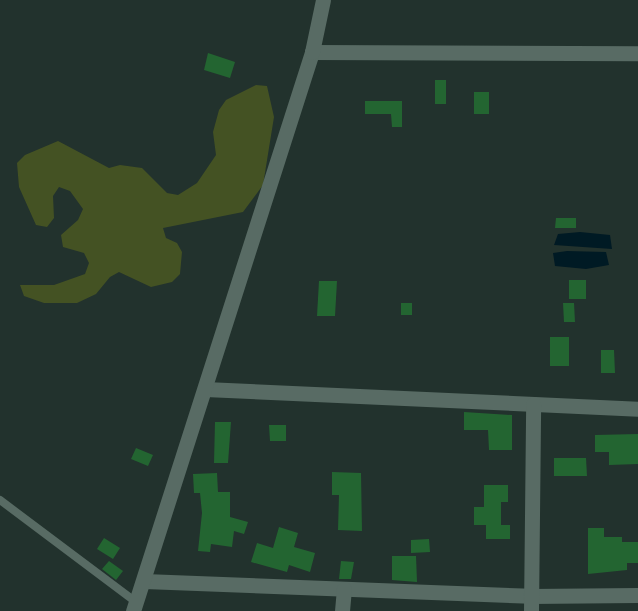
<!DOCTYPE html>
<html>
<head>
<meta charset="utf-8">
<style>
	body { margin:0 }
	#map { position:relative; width:638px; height:611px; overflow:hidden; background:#22322d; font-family:Quicksand,sans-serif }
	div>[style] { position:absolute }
	.green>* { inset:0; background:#445223 }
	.water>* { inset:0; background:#001a24 }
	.building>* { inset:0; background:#236531 }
	.service>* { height:8px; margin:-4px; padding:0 4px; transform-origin:4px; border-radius:4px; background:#586b64 }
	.minor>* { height:15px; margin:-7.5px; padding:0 7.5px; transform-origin:7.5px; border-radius:7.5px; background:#586b64 }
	span { translate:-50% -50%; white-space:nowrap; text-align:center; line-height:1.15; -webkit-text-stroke:4.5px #111816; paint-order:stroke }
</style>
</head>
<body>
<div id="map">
	<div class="green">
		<i style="clip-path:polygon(256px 85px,267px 86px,274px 117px,263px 185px,243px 212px,163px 228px,166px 238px,177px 243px,182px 252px,180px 274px,172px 282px,151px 287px,119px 272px,110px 277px,96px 294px,77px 303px,44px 303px,24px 296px,20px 285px,54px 285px,85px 274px,89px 263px,84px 253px,63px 247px,61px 235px,78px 220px,83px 209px,70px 191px,59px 187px,53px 196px,54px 218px,47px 227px,36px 225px,19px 187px,17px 163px,25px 155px,58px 141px,109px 168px,120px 165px,142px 168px,167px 193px,178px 195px,197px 183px,216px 155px,213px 132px,219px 110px,226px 100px)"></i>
	</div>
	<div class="water">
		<i style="clip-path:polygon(580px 232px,610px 235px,612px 249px,554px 245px,558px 234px)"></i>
		<i style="clip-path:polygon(567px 251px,606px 252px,609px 265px,586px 269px,555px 266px,553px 253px)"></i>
	</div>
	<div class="building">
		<i style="clip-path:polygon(208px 53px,235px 62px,230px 78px,204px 70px)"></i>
		<i style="clip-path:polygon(435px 80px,446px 80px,446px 104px,435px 104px)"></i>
		<i style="clip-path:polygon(474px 92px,489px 92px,489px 114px,474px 114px)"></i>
		<i style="clip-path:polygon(365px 101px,402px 101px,402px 127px,392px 127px,391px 114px,365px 114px)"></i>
		<i style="clip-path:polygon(556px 218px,576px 218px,576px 228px,555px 228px)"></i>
		<i style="clip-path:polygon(569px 280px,586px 280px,586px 299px,569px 299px)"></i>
		<i style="clip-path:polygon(319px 281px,337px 281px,335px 316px,317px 316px)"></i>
		<i style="clip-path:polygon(401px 303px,412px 303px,412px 315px,401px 315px)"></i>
		<i style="clip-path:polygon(563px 303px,574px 303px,575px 322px,564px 322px)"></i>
		<i style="clip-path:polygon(550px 337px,569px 337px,569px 366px,550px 366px)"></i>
		<i style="clip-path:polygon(601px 350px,614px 350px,615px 373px,601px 373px)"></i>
		<i style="clip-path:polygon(464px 412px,512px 415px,512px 450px,489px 450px,488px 430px,464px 430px)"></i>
		<i style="clip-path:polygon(215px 422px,231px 422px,228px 463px,214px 463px)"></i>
		<i style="clip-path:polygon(269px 425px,286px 425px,286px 441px,270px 441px)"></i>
		<i style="clip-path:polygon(638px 434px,638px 464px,609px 465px,609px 452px,595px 452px,595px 435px)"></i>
		<i style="clip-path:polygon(136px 448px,153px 455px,148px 466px,131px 459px)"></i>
		<i style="clip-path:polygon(554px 458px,586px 458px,587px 476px,554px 476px)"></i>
		<i style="clip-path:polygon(332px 472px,361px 473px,362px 531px,338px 530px,339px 495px,332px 495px)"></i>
		<i style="clip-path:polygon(217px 473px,218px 492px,230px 492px,230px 517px,248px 522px,244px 534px,234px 531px,232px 547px,211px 544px,210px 552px,198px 551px,202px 513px,200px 493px,194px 493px,193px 474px)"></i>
		<i style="clip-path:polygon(484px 485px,508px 485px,508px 502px,501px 502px,501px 525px,510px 525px,510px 539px,486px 539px,486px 525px,474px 525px,474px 507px,484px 507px)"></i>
		<i style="clip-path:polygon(279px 527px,298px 533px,294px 547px,315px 553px,310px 572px,289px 565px,287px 572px,251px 562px,257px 543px,273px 548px)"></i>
		<i style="clip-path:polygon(588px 528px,604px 528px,604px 537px,622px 537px,622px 542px,638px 542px,638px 563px,627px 563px,627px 570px,588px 574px)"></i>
		<i style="clip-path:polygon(104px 538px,120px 548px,113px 559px,97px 549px)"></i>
		<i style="clip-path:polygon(429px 539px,430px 552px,411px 553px,411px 540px)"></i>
		<i style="clip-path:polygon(392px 556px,416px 556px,417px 582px,392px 580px)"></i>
		<i style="clip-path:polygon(109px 561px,123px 571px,116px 580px,102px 569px)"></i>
		<i style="clip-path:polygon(341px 561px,354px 562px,351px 579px,339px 579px)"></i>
	</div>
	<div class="service">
		<i style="left:0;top:500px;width:170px;rotate:36.9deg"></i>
	</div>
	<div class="minor">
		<i style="left:312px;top:52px;width:326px;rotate:0.2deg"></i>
		<i style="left:205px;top:389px;width:433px;rotate:2.6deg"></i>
		<i style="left:144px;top:581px;width:386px;rotate:2.2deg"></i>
		<i style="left:530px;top:596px;width:108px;rotate:-0.5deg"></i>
		<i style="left:133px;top:611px;width:587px;rotate:-72.24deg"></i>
		<i style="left:312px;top:52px;width:53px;rotate:-78.1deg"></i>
		<i style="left:342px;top:611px;width:22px;rotate:-85deg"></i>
		<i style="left:531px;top:611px;width:207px;rotate:-89.4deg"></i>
	</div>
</div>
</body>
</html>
